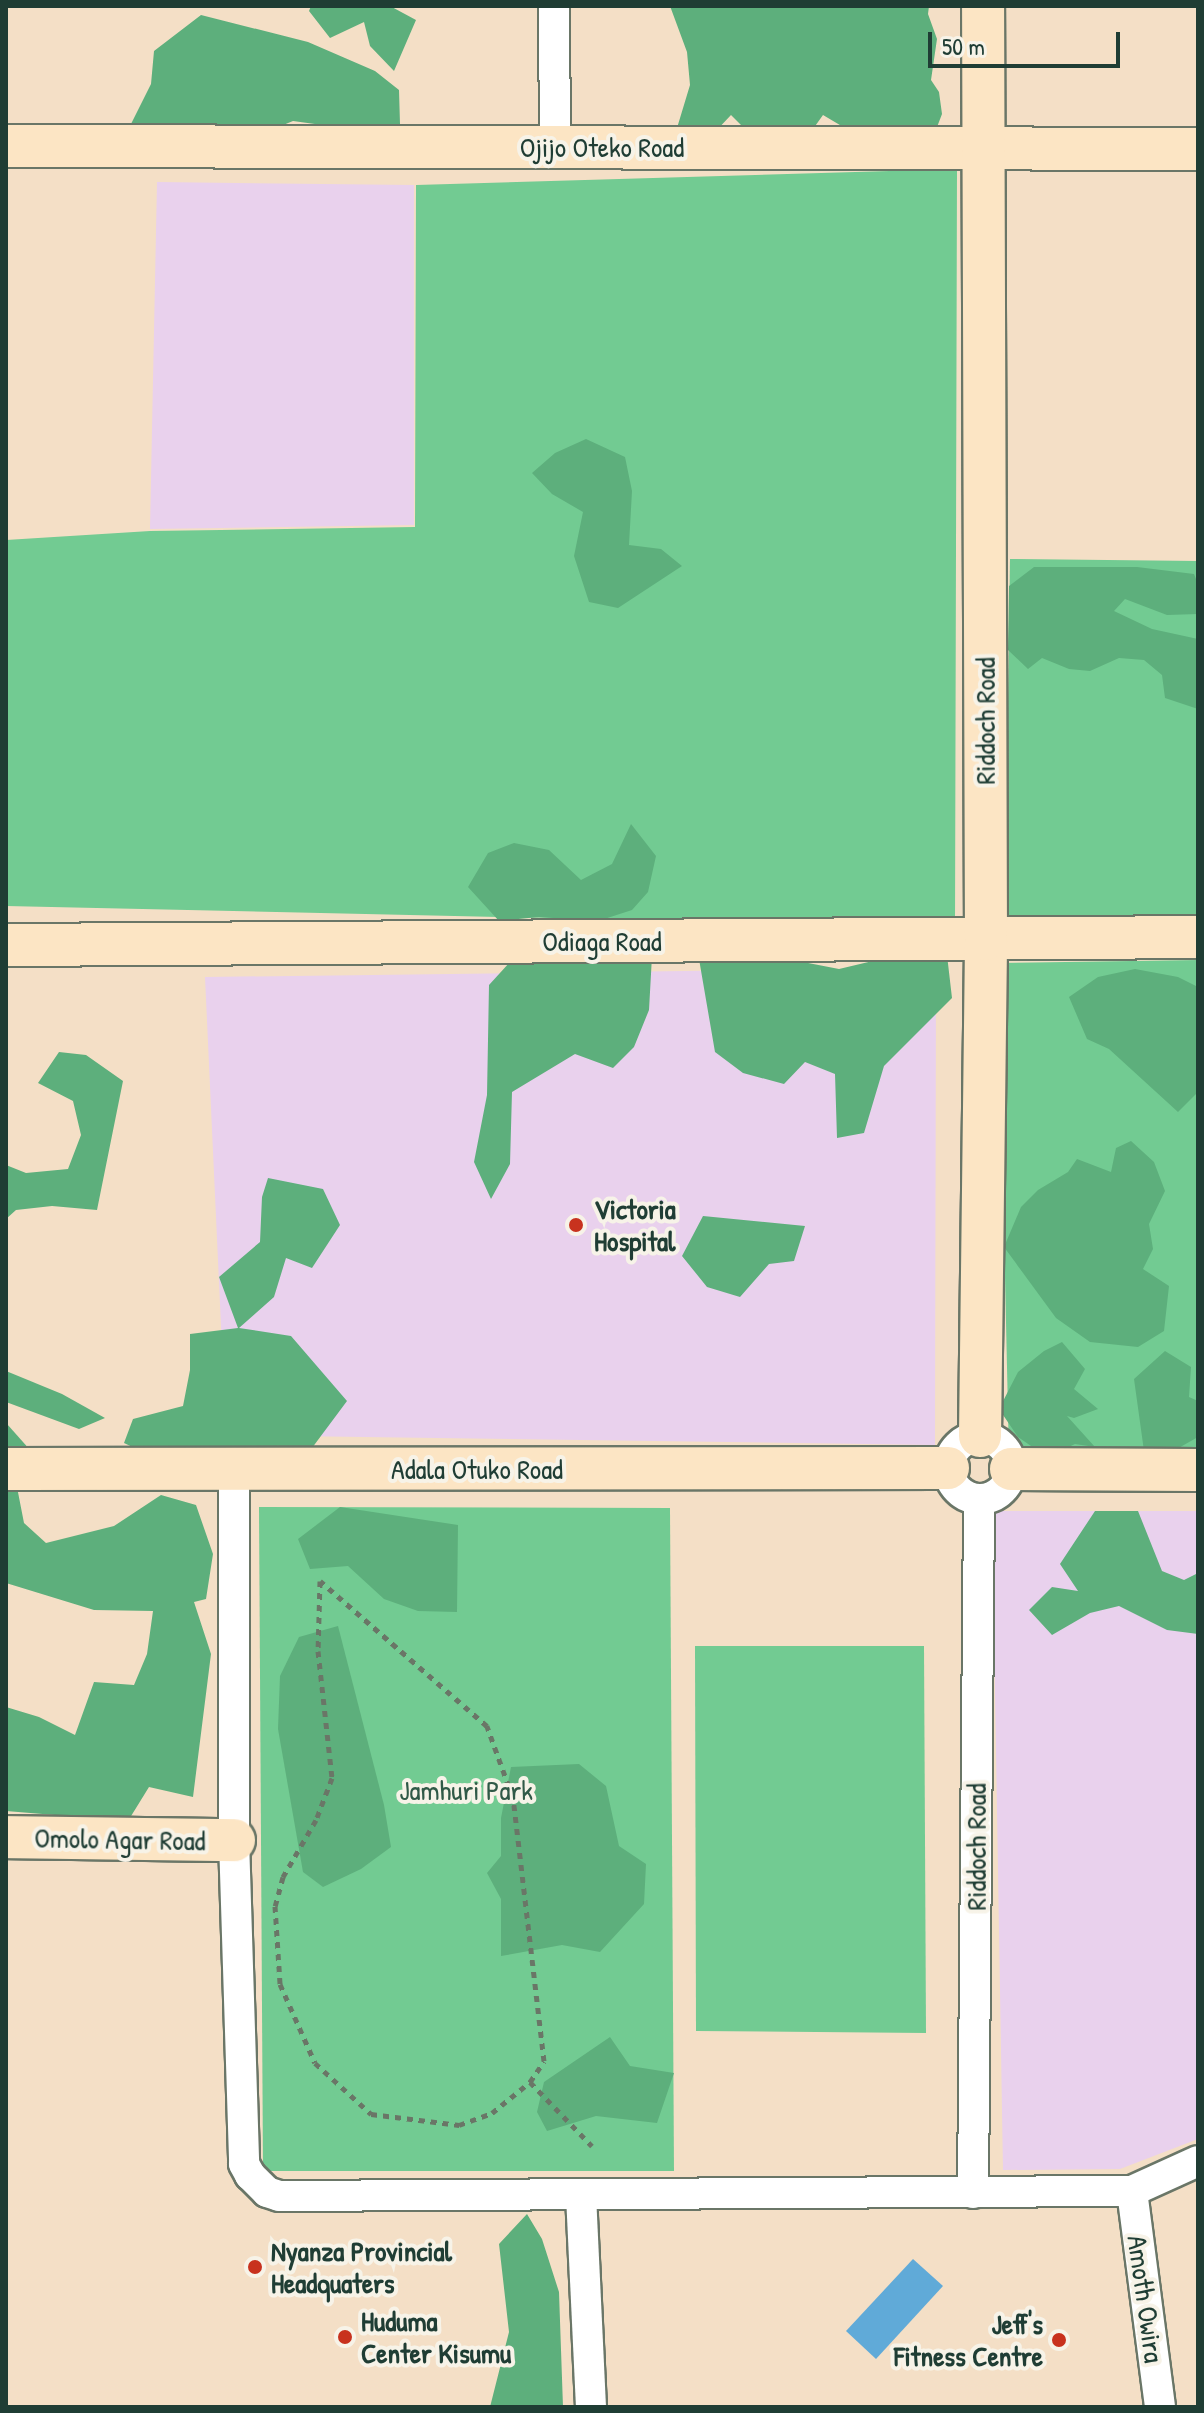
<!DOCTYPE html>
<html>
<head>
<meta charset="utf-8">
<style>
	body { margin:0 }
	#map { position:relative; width:1204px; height:2413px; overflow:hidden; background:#f4dfc6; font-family:"Patrick Hand",sans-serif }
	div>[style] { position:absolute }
	.built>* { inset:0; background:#e9d1ed }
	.green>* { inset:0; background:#72cb92 }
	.forest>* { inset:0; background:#5daf7c }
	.water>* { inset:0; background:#60aad8 }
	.path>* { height:5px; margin-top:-2.5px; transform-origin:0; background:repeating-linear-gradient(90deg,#6a7667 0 6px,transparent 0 12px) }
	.roads { filter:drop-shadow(2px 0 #6a7667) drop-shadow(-2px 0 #6a7667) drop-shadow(0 2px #6a7667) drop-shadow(0 -2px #6a7667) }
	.street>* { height:30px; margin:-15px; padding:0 15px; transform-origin:15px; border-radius:15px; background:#fff }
	.street>.ring { margin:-15px; padding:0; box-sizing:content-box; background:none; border:30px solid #fff; border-radius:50% }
	.secondary>* { height:42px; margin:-21px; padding:0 21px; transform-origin:21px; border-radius:21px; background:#fce5c4 }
	.dots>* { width:22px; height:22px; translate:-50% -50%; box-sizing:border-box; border:4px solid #f7f3e8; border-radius:50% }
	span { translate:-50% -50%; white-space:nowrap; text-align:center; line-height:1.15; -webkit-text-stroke:8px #f7f3e8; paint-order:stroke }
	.street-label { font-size:28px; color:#1f3d34 }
	.poi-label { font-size:28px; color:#1f3d34; font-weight:700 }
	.left { translate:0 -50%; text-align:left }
	.right { translate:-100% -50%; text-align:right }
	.park-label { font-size:28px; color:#305947 }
	.frame { position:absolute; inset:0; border:8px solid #1f3d34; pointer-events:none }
	.scale { position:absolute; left:928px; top:32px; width:192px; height:36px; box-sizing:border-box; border:4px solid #1f3d34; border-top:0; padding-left:10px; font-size:24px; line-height:28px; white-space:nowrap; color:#1f3d34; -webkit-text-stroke:6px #f7f3e8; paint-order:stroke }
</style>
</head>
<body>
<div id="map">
	<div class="built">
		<i style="clip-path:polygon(157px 182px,414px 185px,414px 525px,150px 529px)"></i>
		<i style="clip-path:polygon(936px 968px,935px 1445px,226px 1435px,205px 977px)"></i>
		<i style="clip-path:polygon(992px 1511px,1198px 1511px,1198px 2139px,1120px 2169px,1003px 2170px)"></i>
	</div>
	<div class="green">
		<i style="clip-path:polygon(957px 169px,955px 927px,6px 906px,6px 540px,150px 531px,415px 527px,416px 185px)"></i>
		<i style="clip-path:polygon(1010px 559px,1198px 561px,1198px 918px,1005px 919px)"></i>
		<i style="clip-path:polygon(1198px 960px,1198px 1461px,1009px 1457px,998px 963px)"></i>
		<i style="clip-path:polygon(259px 1507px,670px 1508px,674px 2171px,263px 2171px)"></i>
		<i style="clip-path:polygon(695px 1646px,924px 1646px,926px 2033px,696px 2031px)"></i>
	</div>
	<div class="forest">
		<i style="clip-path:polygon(311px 6px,390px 6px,416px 20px,394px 71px,370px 46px,364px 22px,330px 38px,309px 11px)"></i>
		<i style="clip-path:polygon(670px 6px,929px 6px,928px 14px,937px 39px,931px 80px,939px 92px,942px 114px,934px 135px,850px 131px,823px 115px,808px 136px,750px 134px,731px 115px,714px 133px,677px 128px,690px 85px,687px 52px)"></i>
		<i style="clip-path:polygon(201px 15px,308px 42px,375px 71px,399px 90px,400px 124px,344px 128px,293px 121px,266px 132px,216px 125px,129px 128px,151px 84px,154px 51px)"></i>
		<i style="clip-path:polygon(586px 439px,625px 457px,632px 491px,629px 545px,661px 549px,682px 566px,618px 608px,589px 602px,574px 556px,583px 512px,552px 494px,532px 473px,555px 453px)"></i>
		<i style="clip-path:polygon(1034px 567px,1137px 567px,1194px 574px,1198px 584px,1198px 614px,1167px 615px,1125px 599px,1114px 611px,1152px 629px,1198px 639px,1198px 709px,1165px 698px,1162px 675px,1144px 660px,1119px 658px,1090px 671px,1069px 669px,1042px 658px,1028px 669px,1008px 650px,1009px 586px)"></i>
		<i style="clip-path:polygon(631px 824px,656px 856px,648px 892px,632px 910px,598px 921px,539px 917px,499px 921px,468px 887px,488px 853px,514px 843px,549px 850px,581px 880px,612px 864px)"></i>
		<i style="clip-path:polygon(767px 955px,839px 969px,898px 955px,947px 955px,952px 998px,884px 1066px,864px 1133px,837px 1138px,835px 1074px,805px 1062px,784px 1084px,743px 1073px,715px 1052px,699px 959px)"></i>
		<i style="clip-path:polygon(652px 956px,649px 1010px,634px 1047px,613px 1068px,575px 1054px,512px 1092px,510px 1164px,491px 1199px,474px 1162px,487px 1095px,489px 985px,510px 962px)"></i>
		<i style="clip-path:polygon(1135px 969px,1178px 977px,1198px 987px,1198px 1092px,1178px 1112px,1109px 1049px,1087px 1039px,1069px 997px,1098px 977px)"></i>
		<i style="clip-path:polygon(59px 1052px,86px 1055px,123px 1081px,97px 1210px,52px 1206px,16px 1210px,6px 1219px,6px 1165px,26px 1173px,68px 1169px,81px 1135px,73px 1101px,38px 1083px)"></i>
		<i style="clip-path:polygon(1131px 1141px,1154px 1162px,1165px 1191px,1149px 1224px,1153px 1249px,1143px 1269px,1169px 1286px,1164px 1331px,1138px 1347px,1090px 1342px,1056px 1318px,1004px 1247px,1021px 1207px,1038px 1190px,1068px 1172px,1077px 1159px,1111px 1172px,1116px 1148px)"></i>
		<i style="clip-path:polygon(268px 1178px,323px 1189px,340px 1225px,312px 1268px,286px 1258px,274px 1297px,239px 1328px,291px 1336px,347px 1401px,312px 1448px,177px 1468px,124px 1443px,133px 1419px,183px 1406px,190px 1370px,190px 1334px,238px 1328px,219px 1277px,260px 1242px,262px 1197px)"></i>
		<i style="clip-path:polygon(703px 1216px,805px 1226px,794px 1261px,769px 1264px,740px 1297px,707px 1287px,682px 1256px)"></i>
		<i style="clip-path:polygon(1062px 1342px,1085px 1369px,1074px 1389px,1098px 1409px,1074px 1418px,1067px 1416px,1095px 1447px,1075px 1444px,1047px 1457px,1018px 1437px,999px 1409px,1018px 1372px,1044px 1351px)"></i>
		<i style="clip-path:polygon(1165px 1351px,1191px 1367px,1189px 1397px,1198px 1401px,1198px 1437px,1175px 1450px,1144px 1451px,1134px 1379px)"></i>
		<i style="clip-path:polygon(6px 1371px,62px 1394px,105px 1418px,79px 1429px,6px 1402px)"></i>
		<i style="clip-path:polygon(6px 1424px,7px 1424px,31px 1451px,6px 1451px)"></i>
		<i style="clip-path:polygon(16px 1482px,24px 1523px,46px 1543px,114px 1526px,161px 1495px,196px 1505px,213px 1554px,206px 1599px,194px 1602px,211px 1654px,193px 1797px,149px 1787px,128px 1821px,6px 1811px,6px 1707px,39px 1717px,75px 1735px,94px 1682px,134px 1685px,147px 1654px,153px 1611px,94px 1610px,6px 1583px,6px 1485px)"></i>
		<i style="clip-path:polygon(340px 1507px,458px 1525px,457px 1612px,418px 1611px,384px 1599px,348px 1566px,310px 1569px,298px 1539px)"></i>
		<i style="clip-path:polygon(1095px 1511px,1138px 1511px,1162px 1571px,1184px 1580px,1198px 1573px,1198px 1634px,1167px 1630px,1119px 1606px,1090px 1613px,1052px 1635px,1029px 1610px,1052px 1587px,1078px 1591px,1060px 1564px)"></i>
		<i style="clip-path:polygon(338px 1626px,384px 1805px,391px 1847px,361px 1869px,323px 1887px,303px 1872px,278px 1729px,280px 1676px,299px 1637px)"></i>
		<i style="clip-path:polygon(579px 1764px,606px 1786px,619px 1846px,646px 1864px,644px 1904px,600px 1952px,562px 1945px,501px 1956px,501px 1899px,487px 1873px,501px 1856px,501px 1818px,511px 1767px)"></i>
		<i style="clip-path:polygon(610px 2037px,630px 2066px,674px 2073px,657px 2123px,596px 2116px,547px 2131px,537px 2112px,544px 2082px)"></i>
		<i style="clip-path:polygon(527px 2214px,542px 2239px,559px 2292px,563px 2407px,490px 2407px,509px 2332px,499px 2244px)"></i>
	</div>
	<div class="water">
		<i style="clip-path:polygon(913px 2259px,943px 2286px,876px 2359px,846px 2331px)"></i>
	</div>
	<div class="path">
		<i style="left:530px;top:2082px;width:25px;rotate:-56deg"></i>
		<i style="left:544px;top:2061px;width:265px;rotate:-96.7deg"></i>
		<i style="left:513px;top:1798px;width:77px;rotate:-109.9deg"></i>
		<i style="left:487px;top:1726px;width:221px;rotate:-139deg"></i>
		<i style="left:320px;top:1581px;width:70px;rotate:91.6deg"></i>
		<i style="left:318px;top:1651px;width:128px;rotate:83.7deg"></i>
		<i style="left:332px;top:1778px;width:45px;rotate:110.9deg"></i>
		<i style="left:316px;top:1820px;width:66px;rotate:120.1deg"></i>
		<i style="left:283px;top:1877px;width:30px;rotate:105deg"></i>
		<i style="left:275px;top:1906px;width:78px;rotate:86.3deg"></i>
		<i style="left:280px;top:1984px;width:86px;rotate:66.1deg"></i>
		<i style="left:315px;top:2063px;width:76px;rotate:42.3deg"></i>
		<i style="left:371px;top:2114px;width:89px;rotate:7.1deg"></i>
		<i style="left:459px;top:2125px;width:35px;rotate:-20deg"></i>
		<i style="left:492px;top:2113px;width:49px;rotate:-39.2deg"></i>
		<i style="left:530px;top:2082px;width:89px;rotate:45.9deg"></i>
	</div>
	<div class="roads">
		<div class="street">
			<i style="left:554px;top:6px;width:141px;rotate:89.6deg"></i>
			<i class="ring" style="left:949px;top:1437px;width:32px;height:32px"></i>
			<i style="left:234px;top:1469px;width:371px;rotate:90deg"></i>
			<i style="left:234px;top:1840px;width:324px;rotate:88.2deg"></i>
			<i style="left:244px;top:2164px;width:13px;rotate:61deg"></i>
			<i style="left:250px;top:2175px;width:24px;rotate:45deg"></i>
			<i style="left:267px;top:2192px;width:13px;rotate:18deg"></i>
			<i style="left:279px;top:2196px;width:853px;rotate:-0.34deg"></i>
			<i style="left:1132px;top:2191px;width:72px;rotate:-24.4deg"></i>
			<i style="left:1132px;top:2191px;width:218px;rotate:82.6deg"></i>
			<i style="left:973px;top:2193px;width:693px;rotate:-89.5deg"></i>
			<i style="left:581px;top:2195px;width:212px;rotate:87.3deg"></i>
		</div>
		<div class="secondary">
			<i style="left:6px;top:146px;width:1192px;rotate:0.14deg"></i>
			<i style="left:6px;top:945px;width:1192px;rotate:-0.38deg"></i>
			<i style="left:980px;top:1436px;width:497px;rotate:-89.3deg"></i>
			<i style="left:986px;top:939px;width:933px;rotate:-90.18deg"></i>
			<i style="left:6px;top:1469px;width:942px;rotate:-0.06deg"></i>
			<i style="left:1011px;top:1469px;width:187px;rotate:0.3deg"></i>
			<i style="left:6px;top:1837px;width:228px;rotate:0.8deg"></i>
		</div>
	</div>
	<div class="dots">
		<i style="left:576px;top:1225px;background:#c8321e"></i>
		<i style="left:255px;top:2267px;background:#c8321e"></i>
		<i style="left:345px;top:2337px;background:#c8321e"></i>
		<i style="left:1059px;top:2340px;background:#c8321e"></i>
	</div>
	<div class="street-label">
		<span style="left:602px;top:147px">Ojijo Oteko Road</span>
		<span style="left:985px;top:721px;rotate:-90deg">Riddoch Road</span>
		<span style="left:602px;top:941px">Odiaga Road</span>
		<span style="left:477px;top:1469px">Adala Otuko Road</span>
		<span style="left:120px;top:1839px;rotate:1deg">Omolo Agar Road</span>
		<span style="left:976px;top:1847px;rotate:-90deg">Riddoch Road</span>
		<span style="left:1146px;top:2299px;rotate:82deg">Amoth Owira</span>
	</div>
	<div class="poi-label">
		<span class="left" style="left:594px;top:1225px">Victoria<br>Hospital</span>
		<span class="left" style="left:271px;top:2267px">Nyanza Provincial<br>Headquaters</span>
		<span class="left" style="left:361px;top:2337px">Huduma<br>Center Kisumu</span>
		<span class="right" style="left:1043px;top:2340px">Jeff's<br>Fitness Centre</span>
	</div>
	<div class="park-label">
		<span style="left:466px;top:1790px">Jamhuri Park</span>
	</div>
	<div class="frame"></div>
	<div class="scale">50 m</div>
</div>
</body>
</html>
